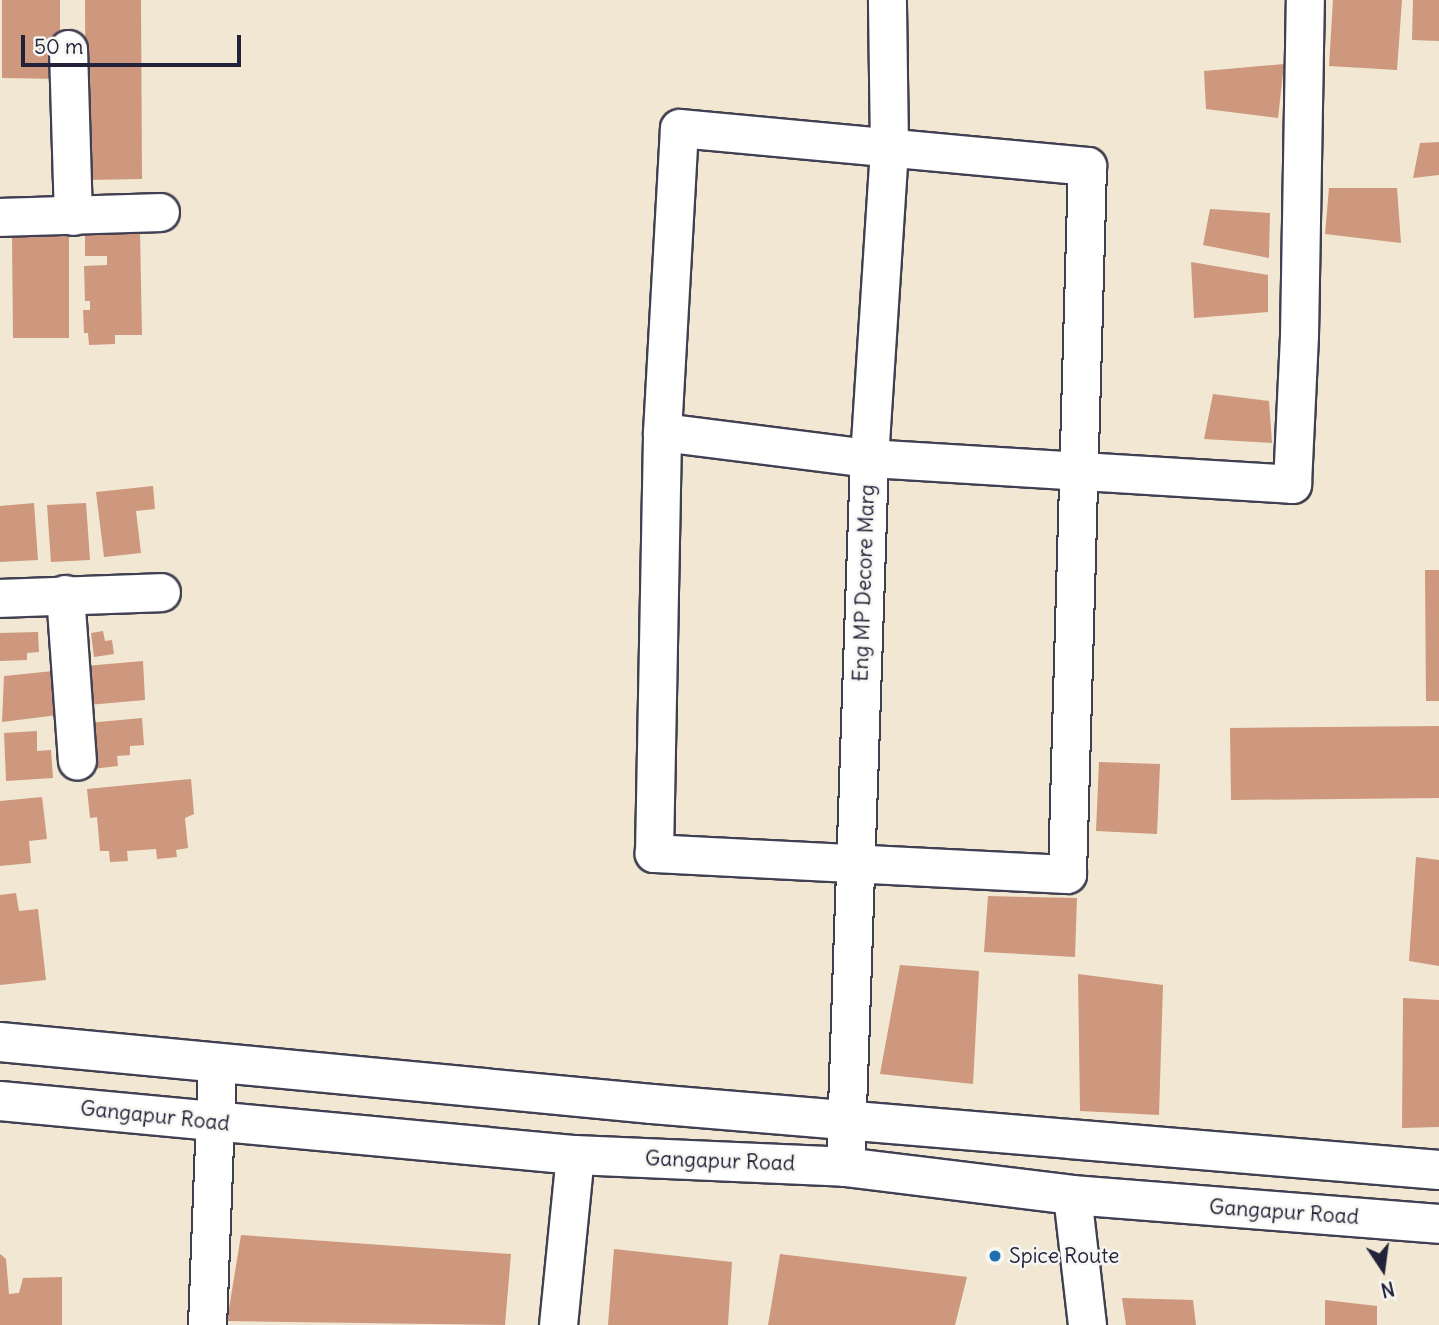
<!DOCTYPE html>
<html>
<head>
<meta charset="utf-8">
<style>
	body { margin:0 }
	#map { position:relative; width:1439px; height:1325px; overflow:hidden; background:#f2e7d2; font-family:Delius,sans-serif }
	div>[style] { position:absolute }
	.building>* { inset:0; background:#cd987e }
	.roads { filter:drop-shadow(2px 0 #414052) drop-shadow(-2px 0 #414052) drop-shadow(0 2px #414052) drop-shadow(0 -2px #414052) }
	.minor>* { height:37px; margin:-18.5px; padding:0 18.5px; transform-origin:18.5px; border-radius:18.5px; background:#fff }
	.major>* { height:38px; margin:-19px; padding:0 19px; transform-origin:19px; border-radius:19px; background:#fff }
	.dots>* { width:19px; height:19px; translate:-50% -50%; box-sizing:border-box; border:4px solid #f6f6f2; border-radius:50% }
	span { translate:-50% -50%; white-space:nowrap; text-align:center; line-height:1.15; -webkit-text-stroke:5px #f6f6f2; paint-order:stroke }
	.street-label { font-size:21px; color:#22223b }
	.poi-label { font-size:21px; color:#22223b }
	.left { translate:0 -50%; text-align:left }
	.north { position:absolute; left:1348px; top:1234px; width:70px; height:70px; -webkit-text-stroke:5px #f6f6f2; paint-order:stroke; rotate:167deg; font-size:19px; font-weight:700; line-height:28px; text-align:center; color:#22223b }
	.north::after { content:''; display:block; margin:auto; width:24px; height:32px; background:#22223b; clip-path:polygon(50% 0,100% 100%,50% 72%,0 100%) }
	.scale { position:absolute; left:21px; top:35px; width:220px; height:32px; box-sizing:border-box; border:4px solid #22223b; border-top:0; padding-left:9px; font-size:21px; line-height:24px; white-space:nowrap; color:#22223b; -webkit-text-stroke:5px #f6f6f2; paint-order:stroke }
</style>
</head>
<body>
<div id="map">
	<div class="building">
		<i style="clip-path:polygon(2px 0,60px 0,60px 79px,2px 78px)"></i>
		<i style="clip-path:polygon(85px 0,141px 0,142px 179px,86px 180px)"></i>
		<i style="clip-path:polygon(1333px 0,1402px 0,1397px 70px,1329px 66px)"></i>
		<i style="clip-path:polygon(1413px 0,1439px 0,1439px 41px,1412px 40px)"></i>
		<i style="clip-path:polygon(1284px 64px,1278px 118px,1206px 109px,1204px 71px)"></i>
		<i style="clip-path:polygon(1439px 142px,1439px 175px,1413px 178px,1420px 143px)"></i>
		<i style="clip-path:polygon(1329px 188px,1397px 188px,1401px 243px,1325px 234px)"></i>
		<i style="clip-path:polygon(1210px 209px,1270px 213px,1269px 258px,1203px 245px)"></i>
		<i style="clip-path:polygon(140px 230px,142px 335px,115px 335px,115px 344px,89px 345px,88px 333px,84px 333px,83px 310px,90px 310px,90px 301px,85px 301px,84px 266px,107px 265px,107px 256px,85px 256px,85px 231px)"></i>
		<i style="clip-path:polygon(69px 236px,69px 338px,13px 338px,12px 237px)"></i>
		<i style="clip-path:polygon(1191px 262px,1268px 275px,1268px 312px,1194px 318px)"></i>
		<i style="clip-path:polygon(1213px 394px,1269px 401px,1272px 443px,1204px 439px)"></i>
		<i style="clip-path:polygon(153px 486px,155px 509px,136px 511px,141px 553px,104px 557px,96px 492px)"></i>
		<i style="clip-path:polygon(34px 503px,38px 560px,0 562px,0 506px)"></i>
		<i style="clip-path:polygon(86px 503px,90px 560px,51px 562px,47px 505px)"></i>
		<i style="clip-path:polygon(1425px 570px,1439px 570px,1439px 701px,1426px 701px)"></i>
		<i style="clip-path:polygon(103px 631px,105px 641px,112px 640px,114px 654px,94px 657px,91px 633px)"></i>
		<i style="clip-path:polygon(38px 632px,39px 652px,27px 653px,27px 660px,0 661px,0 633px)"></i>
		<i style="clip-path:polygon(143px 661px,145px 700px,88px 705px,85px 666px)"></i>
		<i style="clip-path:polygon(53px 671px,58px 715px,2px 722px,4px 676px)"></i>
		<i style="clip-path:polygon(142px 718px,144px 745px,130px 746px,130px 755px,117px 756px,118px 766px,92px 769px,88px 723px)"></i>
		<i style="clip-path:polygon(1439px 726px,1439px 798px,1231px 800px,1230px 728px)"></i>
		<i style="clip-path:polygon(37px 731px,37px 751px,51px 750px,53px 778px,6px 781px,4px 733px)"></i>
		<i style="clip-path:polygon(1099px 762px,1160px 764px,1157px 834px,1096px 831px)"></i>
		<i style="clip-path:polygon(191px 779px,194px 814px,185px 818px,188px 848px,176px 850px,177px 857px,157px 859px,156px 849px,127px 851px,128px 861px,110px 862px,109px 851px,100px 851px,97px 817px,90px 818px,87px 789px)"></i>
		<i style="clip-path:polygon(42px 797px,47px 839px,29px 841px,31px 863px,0 866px,0 801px)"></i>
		<i style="clip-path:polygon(1416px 857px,1439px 860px,1439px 966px,1409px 961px)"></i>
		<i style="clip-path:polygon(16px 893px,19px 911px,38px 909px,46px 980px,0 985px,0 895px)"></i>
		<i style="clip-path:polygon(988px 896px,1077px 898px,1075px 957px,984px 952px)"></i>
		<i style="clip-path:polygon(900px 965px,979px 971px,973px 1084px,880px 1074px)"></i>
		<i style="clip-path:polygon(1078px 974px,1163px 985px,1159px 1115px,1080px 1111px)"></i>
		<i style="clip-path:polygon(1403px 998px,1439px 1000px,1439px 1127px,1402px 1128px)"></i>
		<i style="clip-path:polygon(241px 1235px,511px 1254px,505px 1325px,227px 1321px)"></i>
		<i style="clip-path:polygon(614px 1249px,732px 1262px,728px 1325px,608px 1325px)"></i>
		<i style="clip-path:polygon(0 1254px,6px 1259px,9px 1294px,19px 1293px,23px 1278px,62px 1277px,62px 1325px,0 1325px)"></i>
		<i style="clip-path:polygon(780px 1254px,967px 1277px,955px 1325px,768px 1325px)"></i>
		<i style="clip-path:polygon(1122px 1298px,1193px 1300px,1196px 1325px,1126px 1325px)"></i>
		<i style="clip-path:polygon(1325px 1300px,1377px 1306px,1377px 1325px,1325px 1325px)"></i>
	</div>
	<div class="roads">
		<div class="minor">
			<i style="left:68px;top:49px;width:167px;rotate:88.3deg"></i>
			<i style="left:679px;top:128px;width:410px;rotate:5.3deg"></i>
			<i style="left:1087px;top:166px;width:708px;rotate:91.62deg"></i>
			<i style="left:1067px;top:874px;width:414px;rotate:-177.1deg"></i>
			<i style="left:654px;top:853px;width:421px;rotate:-88.9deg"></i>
			<i style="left:662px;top:432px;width:304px;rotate:-86.8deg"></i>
			<i style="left:0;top:217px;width:160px;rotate:-1.8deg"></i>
			<i style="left:662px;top:432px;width:209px;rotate:7.2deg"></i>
			<i style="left:869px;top:458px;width:424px;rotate:3.5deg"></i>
			<i style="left:1292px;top:484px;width:149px;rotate:-87.3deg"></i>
			<i style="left:1299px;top:335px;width:335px;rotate:-89deg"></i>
			<i style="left:65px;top:594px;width:167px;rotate:85.9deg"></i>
			<i style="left:0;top:598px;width:161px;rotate:-2.1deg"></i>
			<i style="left:845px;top:1167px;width:709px;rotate:-88.06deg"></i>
			<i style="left:869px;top:458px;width:311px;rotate:-86.3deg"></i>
			<i style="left:889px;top:148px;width:148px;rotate:-90.8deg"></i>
			<i style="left:1072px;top:1195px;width:131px;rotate:83.4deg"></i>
			<i style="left:207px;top:1325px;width:262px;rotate:-87.8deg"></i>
			<i style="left:558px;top:1325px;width:171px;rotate:-84.3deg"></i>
		</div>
		<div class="major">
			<i style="left:0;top:1042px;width:655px;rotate:5.43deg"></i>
			<i style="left:652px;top:1104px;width:790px;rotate:4.79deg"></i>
			<i style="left:0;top:1101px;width:578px;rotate:5.37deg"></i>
			<i style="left:575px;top:1155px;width:270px;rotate:2.5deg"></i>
			<i style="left:845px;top:1167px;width:229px;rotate:7deg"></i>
			<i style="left:1072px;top:1195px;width:368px;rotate:4.5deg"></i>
		</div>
	</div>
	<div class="dots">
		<i style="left:995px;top:1256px;background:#1f6fb2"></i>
	</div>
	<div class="street-label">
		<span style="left:864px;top:583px;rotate:-88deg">Eng MP Decore Marg</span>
		<span style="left:155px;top:1116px;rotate:6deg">Gangapur Road</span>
		<span style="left:720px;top:1161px;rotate:2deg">Gangapur Road</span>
		<span style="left:1284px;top:1212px;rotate:4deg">Gangapur Road</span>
	</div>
	<div class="poi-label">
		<span class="left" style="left:1009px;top:1256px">Spice Route</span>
	</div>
	<div class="north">N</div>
	<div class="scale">50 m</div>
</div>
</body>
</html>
